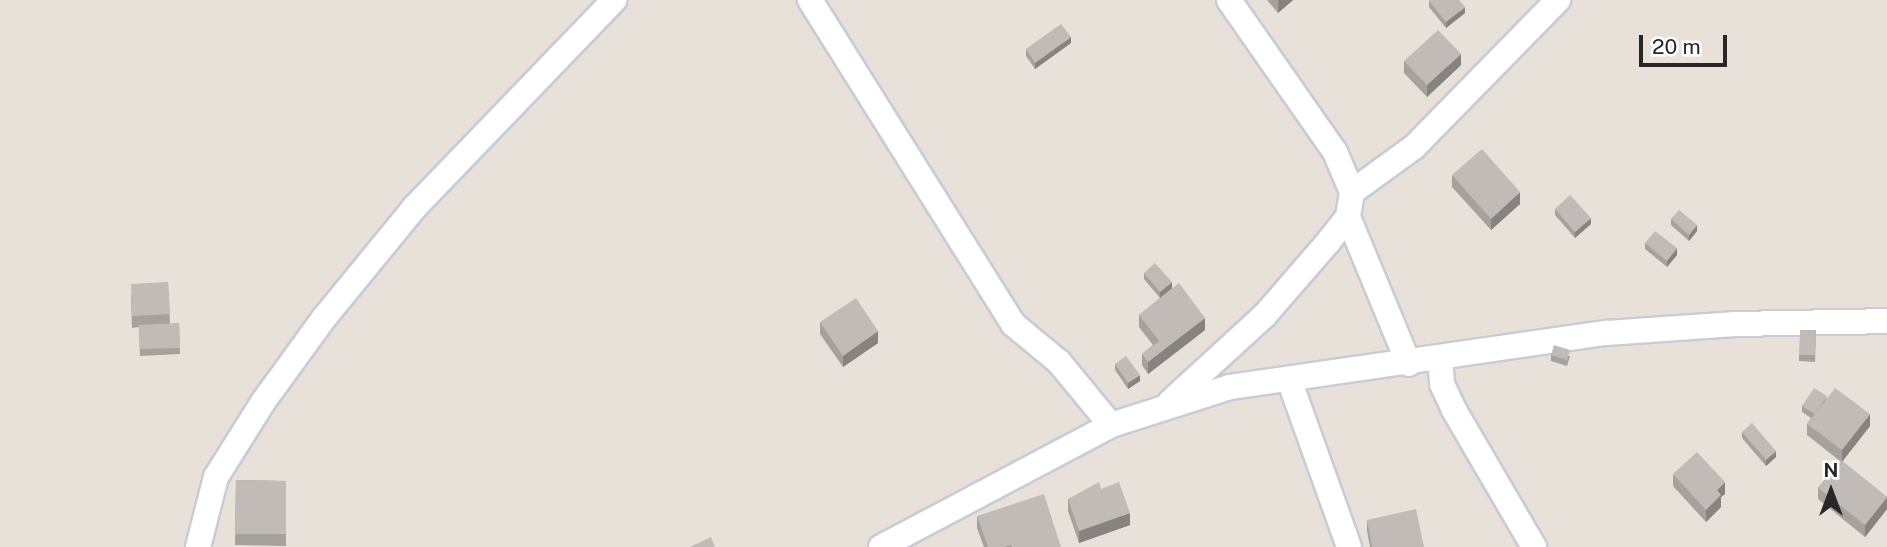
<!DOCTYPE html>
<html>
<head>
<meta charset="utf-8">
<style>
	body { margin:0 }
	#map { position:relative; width:1887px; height:547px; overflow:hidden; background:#e8e1da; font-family:"Public Sans",sans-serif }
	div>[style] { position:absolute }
	.roads { filter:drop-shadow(2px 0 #c9ccd7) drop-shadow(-2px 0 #c9ccd7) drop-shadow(0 2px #c9ccd7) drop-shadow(0 -2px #c9ccd7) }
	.minor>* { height:24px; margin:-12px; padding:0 12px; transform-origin:12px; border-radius:12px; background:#fff }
	.wall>* { inset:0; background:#a5a19d }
	.shaded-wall>* { inset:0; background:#868380 }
	.building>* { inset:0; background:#c0bbb7 }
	span { translate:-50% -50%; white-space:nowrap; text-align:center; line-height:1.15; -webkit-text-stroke:6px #fff; paint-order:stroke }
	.north { position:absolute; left:1796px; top:456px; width:70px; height:70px; -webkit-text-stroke:5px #fff; paint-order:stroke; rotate:0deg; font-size:19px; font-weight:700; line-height:28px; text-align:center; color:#272727 }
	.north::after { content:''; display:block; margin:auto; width:24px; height:32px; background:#272727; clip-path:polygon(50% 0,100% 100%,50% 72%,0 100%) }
	.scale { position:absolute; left:1639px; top:35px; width:88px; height:32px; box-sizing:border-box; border:4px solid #272727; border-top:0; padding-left:9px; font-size:21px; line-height:24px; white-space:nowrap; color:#272727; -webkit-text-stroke:5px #fff; paint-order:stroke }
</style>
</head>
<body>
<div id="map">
	<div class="roads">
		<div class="minor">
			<i style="left:810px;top:0;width:382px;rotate:57.9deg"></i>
			<i style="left:1013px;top:324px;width:60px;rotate:39.6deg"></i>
			<i style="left:1059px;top:362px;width:82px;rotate:50.5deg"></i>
			<i style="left:1352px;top:192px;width:77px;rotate:-36deg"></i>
			<i style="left:1414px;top:147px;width:206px;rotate:-45.6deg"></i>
			<i style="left:1348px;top:217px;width:159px;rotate:67.5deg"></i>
			<i style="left:1440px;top:359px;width:25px;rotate:85deg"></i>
			<i style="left:1442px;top:384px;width:29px;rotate:65deg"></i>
			<i style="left:1454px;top:410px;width:159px;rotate:59.7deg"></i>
			<i style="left:1290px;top:382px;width:175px;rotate:70.3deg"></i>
			<i style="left:1170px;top:402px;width:129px;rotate:-42.5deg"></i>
			<i style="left:1265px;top:315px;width:98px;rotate:-49.1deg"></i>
			<i style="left:1329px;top:241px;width:31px;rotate:-52deg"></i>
			<i style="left:1348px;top:217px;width:25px;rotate:-81deg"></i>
			<i style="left:1352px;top:192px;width:43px;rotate:-113deg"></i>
			<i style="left:1335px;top:152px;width:185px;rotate:-124.9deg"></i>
			<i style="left:198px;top:547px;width:72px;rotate:-75.6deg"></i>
			<i style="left:216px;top:477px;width:89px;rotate:-57.9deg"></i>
			<i style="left:263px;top:402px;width:104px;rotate:-54deg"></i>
			<i style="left:324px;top:318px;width:142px;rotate:-50.7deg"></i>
			<i style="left:414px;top:208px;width:289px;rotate:-46.1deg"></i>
			<i style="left:881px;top:547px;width:260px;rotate:-27.9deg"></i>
			<i style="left:1111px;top:425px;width:125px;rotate:-17.7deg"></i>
			<i style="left:1230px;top:387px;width:381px;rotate:-8.2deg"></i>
			<i style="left:1607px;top:333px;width:129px;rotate:-4deg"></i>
			<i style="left:1736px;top:324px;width:151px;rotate:-1.1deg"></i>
		</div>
	</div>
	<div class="wall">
		<i style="clip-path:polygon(1267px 0,1293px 0,1278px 13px)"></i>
		<i style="clip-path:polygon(1429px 1px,1465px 13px,1446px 28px,1429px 7px)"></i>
		<i style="clip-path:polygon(1071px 43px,1035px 69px,1026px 56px,1026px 49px)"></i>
		<i style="clip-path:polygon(1404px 61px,1461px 65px,1427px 97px,1404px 73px)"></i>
		<i style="clip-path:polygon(1452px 175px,1520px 204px,1491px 230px,1452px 187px)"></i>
		<i style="clip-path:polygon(1555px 209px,1591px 224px,1575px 238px,1555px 215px)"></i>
		<i style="clip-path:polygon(1671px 219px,1697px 231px,1689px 241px,1671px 225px)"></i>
		<i style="clip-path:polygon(1645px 243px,1677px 255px,1667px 267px,1645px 249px)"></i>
		<i style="clip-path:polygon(1144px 273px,1172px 288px,1205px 330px,1148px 374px,1142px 365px,1142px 354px,1153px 345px,1139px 327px,1139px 315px,1160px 298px,1144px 279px)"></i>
		<i style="clip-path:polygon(168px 282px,170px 324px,179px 323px,180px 354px,140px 356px,139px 327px,132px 328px,131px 295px)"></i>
		<i style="clip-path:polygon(820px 322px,878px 343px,843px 367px,820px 334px)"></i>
		<i style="clip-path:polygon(1816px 330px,1815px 362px,1799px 361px,1799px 355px)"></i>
		<i style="clip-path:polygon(1551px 355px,1570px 356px,1567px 366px,1551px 361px)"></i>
		<i style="clip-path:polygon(1115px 364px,1140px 381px,1128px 389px,1115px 370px)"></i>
		<i style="clip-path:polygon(1827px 398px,1870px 426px,1842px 461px,1887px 497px,1887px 509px,1865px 537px,1818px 499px,1818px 488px,1840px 461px,1807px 435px,1807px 424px,1811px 418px,1802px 412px,1802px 406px)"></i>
		<i style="clip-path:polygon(1742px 432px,1776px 457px,1766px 466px,1742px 438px)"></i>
		<i style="clip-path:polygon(1673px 474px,1725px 494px,1721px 497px,1721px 507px,1706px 522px,1673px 486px)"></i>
		<i style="clip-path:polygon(236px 480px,286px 481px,286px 546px,235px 545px)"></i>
		<i style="clip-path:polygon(1101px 489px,1130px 525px,1079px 543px,1068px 511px,1068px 499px)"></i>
		<i style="clip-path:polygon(977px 516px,1061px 547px,984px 547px,977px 528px)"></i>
		<i style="clip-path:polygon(1367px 520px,1424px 547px,1370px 547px,1367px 531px)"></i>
	</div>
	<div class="shaded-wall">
		<i style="clip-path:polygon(1279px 0,1293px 0,1278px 13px,1278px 1px)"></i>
		<i style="clip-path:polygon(1465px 7px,1465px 13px,1446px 28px,1446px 22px)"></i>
		<i style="clip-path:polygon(1071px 37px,1071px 43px,1035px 69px,1035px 63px)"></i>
		<i style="clip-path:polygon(1461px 54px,1461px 65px,1427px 97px,1427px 85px)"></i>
		<i style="clip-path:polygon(1520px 192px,1520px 204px,1491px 230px,1491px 219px)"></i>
		<i style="clip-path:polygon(1591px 218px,1591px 224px,1575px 238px,1575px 232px)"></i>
		<i style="clip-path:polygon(1697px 225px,1697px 231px,1689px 241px,1689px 235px)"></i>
		<i style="clip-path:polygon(1677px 248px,1677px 255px,1667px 267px,1667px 261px)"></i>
		<i style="clip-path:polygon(1172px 282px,1172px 288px,1160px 298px,1160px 292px)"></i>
		<i style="clip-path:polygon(1205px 318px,1205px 330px,1148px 374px,1148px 362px)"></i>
		<i style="clip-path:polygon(878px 331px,878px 343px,843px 367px,843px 356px)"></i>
		<i style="clip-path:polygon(1140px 375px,1140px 381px,1128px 389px,1128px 383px)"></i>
		<i style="clip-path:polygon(1870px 414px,1870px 426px,1842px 462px,1842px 450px)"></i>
		<i style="clip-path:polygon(1776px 451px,1776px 457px,1766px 466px,1766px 460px)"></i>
		<i style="clip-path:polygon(1725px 482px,1725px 494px,1721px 497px,1721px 507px,1706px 522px,1706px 510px,1717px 490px)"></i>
		<i style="clip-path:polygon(1887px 498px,1887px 509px,1865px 537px,1865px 525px)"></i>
		<i style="clip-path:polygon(1130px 513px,1130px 525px,1079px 543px,1079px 531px)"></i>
	</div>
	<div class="building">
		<i style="clip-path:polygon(1429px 0,1459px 0,1465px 7px,1446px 22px,1429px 1px)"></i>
		<i style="clip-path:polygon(1061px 24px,1071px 37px,1035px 63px,1026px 49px)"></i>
		<i style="clip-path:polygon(1438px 30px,1461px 54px,1427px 85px,1404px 61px)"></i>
		<i style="clip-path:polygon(1482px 149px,1520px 192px,1491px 219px,1452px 175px)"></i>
		<i style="clip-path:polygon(1570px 195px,1591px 218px,1575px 232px,1555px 209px)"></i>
		<i style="clip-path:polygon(1679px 210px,1697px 225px,1689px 235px,1671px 219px)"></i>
		<i style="clip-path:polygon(1655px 231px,1677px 248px,1667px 261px,1645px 243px)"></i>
		<i style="clip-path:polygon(1155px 263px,1172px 282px,1160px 292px,1144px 273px)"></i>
		<i style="clip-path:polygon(168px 282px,170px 314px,132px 316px,131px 284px)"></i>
		<i style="clip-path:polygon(1179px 283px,1205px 318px,1148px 362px,1142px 354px,1159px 341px,1139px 315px)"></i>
		<i style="clip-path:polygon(856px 298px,878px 331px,843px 356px,820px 322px)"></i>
		<i style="clip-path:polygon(179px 323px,180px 348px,140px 349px,139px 325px)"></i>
		<i style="clip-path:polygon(1800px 330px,1816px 330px,1815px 355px,1799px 355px)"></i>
		<i style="clip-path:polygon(1554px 345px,1570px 350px,1567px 360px,1551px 355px)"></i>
		<i style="clip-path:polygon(1126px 356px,1140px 375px,1128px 383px,1115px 364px)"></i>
		<i style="clip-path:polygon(1814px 388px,1827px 396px,1815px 414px,1802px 406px)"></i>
		<i style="clip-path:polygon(1835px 388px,1870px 414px,1842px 450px,1807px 424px)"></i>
		<i style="clip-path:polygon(1752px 423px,1776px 451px,1766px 460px,1742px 432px)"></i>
		<i style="clip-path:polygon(1697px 452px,1725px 482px,1717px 490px,1721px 495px,1706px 510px,1673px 474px)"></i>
		<i style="clip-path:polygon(1841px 460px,1887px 497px,1865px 525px,1818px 488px)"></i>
		<i style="clip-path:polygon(236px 480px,286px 481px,286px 534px,235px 534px)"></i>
		<i style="clip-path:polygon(1099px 482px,1101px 489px,1119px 482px,1130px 513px,1079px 531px,1068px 499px)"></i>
		<i style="clip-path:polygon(1044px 494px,1061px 547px,1012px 547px,1011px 545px,1004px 547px,988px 547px,977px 516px)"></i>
		<i style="clip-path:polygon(1416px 509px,1424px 547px,1372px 547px,1367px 520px)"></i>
		<i style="clip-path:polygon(711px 537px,715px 547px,690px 547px)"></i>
	</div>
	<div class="north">N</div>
	<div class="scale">20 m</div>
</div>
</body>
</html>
